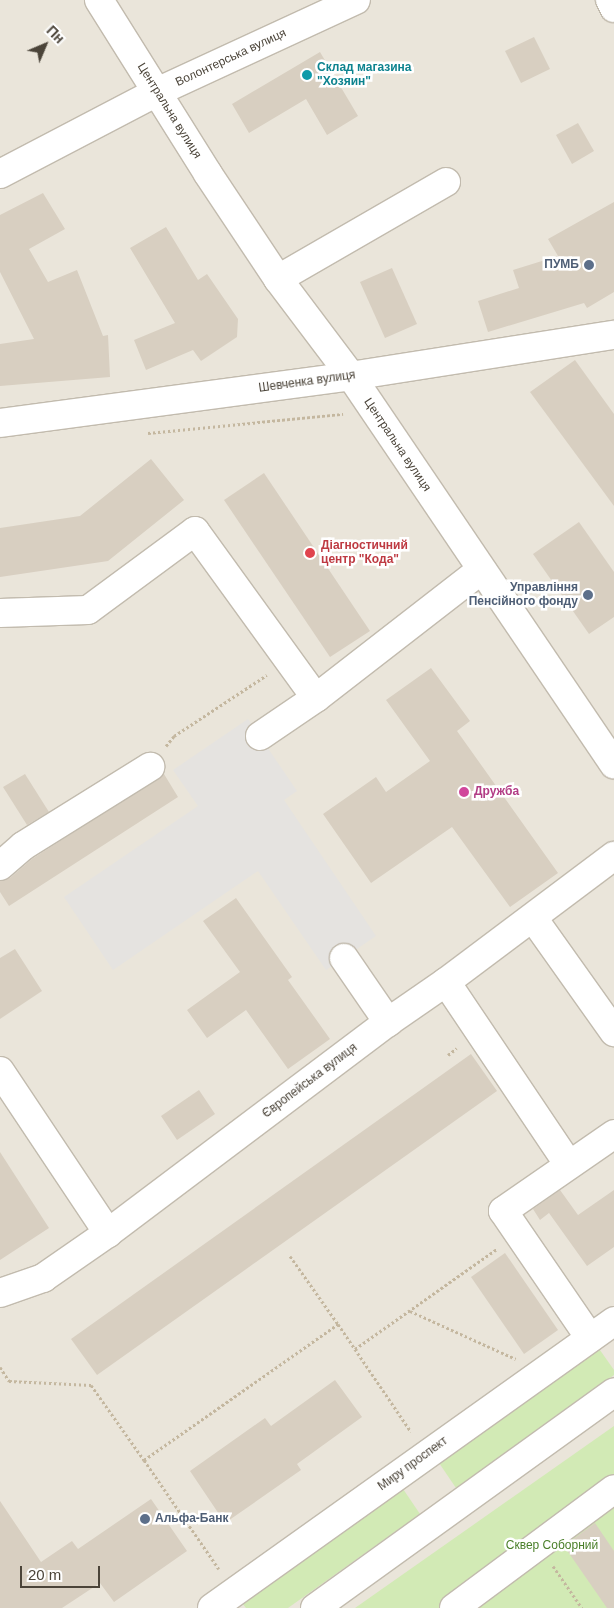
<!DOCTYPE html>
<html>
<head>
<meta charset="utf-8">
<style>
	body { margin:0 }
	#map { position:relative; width:614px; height:1608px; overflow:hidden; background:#f6f3ec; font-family:Helvetica,sans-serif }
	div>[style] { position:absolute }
	.residential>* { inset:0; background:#eae5da }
	.green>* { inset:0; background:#d2eab5 }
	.parking>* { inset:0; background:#e5e3e0 }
	.building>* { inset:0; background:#d8cfc1 }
	.path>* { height:3px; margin-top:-1.5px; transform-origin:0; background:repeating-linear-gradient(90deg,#c4b79f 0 2.5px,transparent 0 5px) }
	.roads { filter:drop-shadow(1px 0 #c2bbae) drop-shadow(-1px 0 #c2bbae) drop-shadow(0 1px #c2bbae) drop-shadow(0 -1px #c2bbae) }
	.minor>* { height:28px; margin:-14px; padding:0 14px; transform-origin:14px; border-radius:14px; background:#fff }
	.dots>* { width:14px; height:14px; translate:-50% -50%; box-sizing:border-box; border:2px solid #fff; border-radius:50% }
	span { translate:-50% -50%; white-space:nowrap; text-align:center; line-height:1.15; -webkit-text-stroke:5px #fff; paint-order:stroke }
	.street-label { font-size:12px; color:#4b4439 }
	.culture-label { font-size:12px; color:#0d838f; font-weight:700 }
	.left { translate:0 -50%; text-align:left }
	.service-label { font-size:12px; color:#4e5e75; font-weight:700 }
	.right { translate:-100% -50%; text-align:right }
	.health-label { font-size:12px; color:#be3a42; font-weight:700 }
	.hotel-label { font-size:12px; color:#b23c85; font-weight:700 }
	.park-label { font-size:12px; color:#4a7f2a }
	.north { position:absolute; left:20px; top:20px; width:50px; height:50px; -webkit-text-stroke:4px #fff; paint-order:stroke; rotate:45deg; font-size:14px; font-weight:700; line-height:20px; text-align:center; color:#4b4439 }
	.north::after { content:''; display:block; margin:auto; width:18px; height:22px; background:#4b4439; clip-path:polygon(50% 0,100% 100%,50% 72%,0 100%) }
	.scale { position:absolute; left:20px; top:1566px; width:80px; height:22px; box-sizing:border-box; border:2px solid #4b4439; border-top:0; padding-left:6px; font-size:15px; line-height:18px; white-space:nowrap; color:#4b4439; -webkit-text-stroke:4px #fff; paint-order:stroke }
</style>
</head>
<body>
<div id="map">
	<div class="residential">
		<i style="clip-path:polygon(0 0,614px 0,614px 1608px,0 1608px)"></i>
	</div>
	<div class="green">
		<i style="clip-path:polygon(595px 1343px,614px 1370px,614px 1375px,456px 1488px,435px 1457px)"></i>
		<i style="clip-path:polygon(614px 1426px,614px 1608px,355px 1608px)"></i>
		<i style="clip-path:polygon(399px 1483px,420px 1514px,288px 1608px,246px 1608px,238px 1598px)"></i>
	</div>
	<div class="parking">
		<i style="clip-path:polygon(248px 719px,297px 791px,284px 800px,376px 936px,326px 970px,258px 871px,113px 970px,64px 897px,198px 806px,173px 770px)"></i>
	</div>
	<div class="building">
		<i style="clip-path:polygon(534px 37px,550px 69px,521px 83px,505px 51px)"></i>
		<i style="clip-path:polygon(320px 52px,358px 116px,327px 135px,306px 99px,249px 133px,232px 104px)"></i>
		<i style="clip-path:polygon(578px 123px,594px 151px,572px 164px,556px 135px)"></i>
		<i style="clip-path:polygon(43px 193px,65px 229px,29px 249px,48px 282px,77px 270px,103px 336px,108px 335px,110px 377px,0 386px,0 344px,34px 339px,0 272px,0 215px)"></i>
		<i style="clip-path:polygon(614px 202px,614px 292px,587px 308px,584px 303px,488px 332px,478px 301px,519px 288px,513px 270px,558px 256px,548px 239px)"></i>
		<i style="clip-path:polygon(166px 227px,198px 280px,207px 274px,238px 319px,237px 337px,201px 361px,193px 350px,146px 370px,134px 340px,175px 323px,130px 248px)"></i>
		<i style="clip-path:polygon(392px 268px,417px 324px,385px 338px,360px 282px)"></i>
		<i style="clip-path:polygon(575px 360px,614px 414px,614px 506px,530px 392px)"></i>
		<i style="clip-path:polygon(151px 459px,184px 500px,108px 561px,0 577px,0 528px,80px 516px)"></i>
		<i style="clip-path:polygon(264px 473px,370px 631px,330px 657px,224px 500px)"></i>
		<i style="clip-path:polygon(579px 522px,614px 572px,614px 617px,589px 634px,533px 554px)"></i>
		<i style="clip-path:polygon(431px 668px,470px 721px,457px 731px,558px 873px,510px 907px,452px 827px,371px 883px,323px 814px,376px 777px,386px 792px,430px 761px,386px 700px)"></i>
		<i style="clip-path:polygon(25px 774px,49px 812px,27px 825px,3px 787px)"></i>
		<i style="clip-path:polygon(164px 774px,178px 797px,9px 906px,0 892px,0 881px,10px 878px,32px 859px)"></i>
		<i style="clip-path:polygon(236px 898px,292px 977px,288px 980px,330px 1039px,288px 1069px,246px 1010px,207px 1038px,187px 1010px,240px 972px,203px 921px)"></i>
		<i style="clip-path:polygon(15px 949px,42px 991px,0 1019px,0 958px)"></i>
		<i style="clip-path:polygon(471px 1054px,497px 1091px,97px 1375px,71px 1339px)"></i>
		<i style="clip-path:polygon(199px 1090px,215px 1114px,177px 1140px,161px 1116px)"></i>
		<i style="clip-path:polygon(0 1152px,49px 1228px,0 1260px)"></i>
		<i style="clip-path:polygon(560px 1190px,578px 1215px,614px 1190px,614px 1247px,587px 1266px,549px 1213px,540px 1220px,533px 1209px)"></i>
		<i style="clip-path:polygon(505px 1253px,558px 1330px,524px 1354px,471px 1277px)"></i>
		<i style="clip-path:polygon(335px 1380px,362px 1417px,297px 1464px,301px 1470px,225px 1523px,190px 1471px,265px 1418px,271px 1426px)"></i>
		<i style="clip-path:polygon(151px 1499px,187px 1551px,114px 1602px,100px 1583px,62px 1608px,0 1608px,0 1501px,41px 1562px,72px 1541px,78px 1549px)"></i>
		<i style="clip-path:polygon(595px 1523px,614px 1551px,614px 1608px,607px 1608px,564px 1546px)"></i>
	</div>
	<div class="path">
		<i style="left:148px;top:433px;width:196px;rotate:-5.6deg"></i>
		<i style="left:166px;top:746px;width:13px;rotate:-51deg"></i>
		<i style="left:174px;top:736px;width:111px;rotate:-33.3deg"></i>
		<i style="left:448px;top:1055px;width:11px;rotate:-38deg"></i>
		<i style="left:290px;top:1256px;width:83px;rotate:54.8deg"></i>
		<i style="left:410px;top:1311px;width:116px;rotate:24.4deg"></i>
		<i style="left:355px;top:1349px;width:174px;rotate:-35.2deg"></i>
		<i style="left:0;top:1367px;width:17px;rotate:57deg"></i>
		<i style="left:9px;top:1381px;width:82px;rotate:2.8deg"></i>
		<i style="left:91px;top:1385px;width:92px;rotate:54.8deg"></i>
		<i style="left:144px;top:1460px;width:237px;rotate:-35deg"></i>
		<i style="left:338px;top:1324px;width:130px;rotate:55.9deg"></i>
		<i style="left:144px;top:1460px;width:132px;rotate:55.5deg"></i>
		<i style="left:553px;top:1566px;width:51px;rotate:55.4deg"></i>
	</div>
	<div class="roads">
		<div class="minor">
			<i style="left:99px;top:0;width:205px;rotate:57.9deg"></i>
			<i style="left:208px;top:174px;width:126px;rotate:56.3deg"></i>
			<i style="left:278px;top:279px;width:121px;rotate:53deg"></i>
			<i style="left:351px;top:376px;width:469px;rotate:55.9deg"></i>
			<i style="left:610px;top:0;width:9px;rotate:63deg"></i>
			<i style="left:0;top:174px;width:177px;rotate:-27.6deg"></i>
			<i style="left:157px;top:92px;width:219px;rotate:-24.8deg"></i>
			<i style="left:278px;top:279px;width:194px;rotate:-30deg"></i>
			<i style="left:0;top:423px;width:354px;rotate:-7.6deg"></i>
			<i style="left:351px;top:376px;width:266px;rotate:-8.9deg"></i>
			<i style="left:0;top:613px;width:88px;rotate:-2deg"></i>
			<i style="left:88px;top:610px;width:133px;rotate:-36.4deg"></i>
			<i style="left:195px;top:531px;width:206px;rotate:54.1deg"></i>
			<i style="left:260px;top:736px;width:68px;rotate:-34.2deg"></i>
			<i style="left:316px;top:698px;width:209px;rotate:-37.8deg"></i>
			<i style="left:0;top:866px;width:30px;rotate:-41deg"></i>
			<i style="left:23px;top:846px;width:150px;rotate:-31.9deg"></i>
			<i style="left:533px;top:918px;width:140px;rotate:54.6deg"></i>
			<i style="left:344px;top:958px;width:78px;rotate:55.5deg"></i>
			<i style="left:446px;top:982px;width:220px;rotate:56.1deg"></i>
			<i style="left:0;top:1071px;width:195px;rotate:56.3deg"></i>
			<i style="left:0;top:1293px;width:46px;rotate:-19.2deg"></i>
			<i style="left:43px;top:1278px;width:79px;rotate:-34.7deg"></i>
			<i style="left:108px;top:1233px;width:351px;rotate:-37deg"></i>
			<i style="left:388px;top:1022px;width:70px;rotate:-34.6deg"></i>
			<i style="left:446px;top:982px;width:210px;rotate:-36.9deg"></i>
			<i style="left:590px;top:1338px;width:154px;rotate:-124.4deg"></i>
			<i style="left:503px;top:1211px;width:135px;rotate:-34.7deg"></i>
			<i style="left:212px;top:1608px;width:494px;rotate:-35.5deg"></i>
			<i style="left:315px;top:1608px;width:369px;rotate:-35.8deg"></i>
			<i style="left:454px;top:1608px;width:199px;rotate:-36.6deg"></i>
		</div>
	</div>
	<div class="dots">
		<i style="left:307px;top:75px;background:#0f9aa8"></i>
		<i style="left:589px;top:265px;background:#5c6f8a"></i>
		<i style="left:310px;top:553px;background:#e0444e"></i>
		<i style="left:588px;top:595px;background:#5c6f8a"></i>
		<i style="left:464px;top:792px;background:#d1479c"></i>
		<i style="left:145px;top:1519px;background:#5c6f8a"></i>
	</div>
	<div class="street-label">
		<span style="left:231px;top:58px;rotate:-25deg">Волонтерська вулиця</span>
		<span style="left:169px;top:111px;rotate:58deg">Центральна вулиця</span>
		<span style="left:307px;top:382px;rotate:-8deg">Шевченка вулиця</span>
		<span style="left:397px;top:445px;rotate:56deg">Центральна вулиця</span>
		<span style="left:310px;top:1081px;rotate:-37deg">Європейська вулиця</span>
		<span style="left:413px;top:1464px;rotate:-36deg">Миру проспект</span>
	</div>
	<div class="culture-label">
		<span class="left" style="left:317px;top:75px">Склад магазина<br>"Хозяин"</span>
	</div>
	<div class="service-label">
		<span class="right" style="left:579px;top:265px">ПУМБ</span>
		<span class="right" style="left:578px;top:595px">Управління<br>Пенсійного фонду</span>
		<span class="left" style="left:155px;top:1519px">Альфа-Банк</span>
	</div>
	<div class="health-label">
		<span class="left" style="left:321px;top:553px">Діагностичний<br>центр "Кода"</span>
	</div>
	<div class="hotel-label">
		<span class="left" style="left:474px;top:792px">Дружба</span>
	</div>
	<div class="park-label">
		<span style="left:552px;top:1546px">Сквер Соборний</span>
	</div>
	<div class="north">Пн</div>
	<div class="scale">20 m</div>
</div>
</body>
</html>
